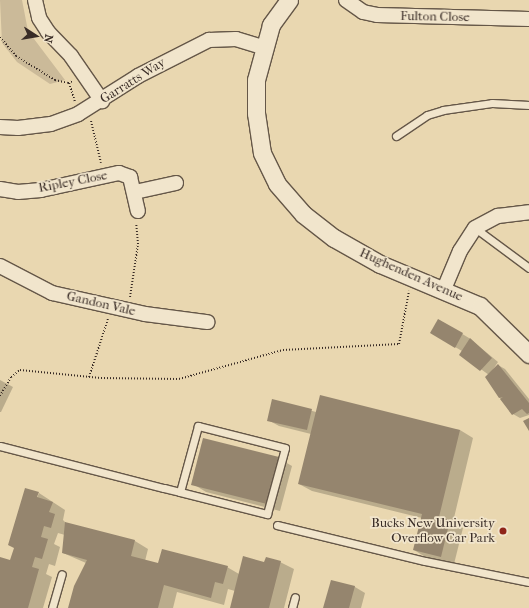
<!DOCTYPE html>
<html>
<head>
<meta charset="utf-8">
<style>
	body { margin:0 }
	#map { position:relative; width:529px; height:608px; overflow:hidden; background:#e9d7b0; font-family:"IM FELL French Canon",serif }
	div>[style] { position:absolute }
	.green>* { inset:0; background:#cbba99 }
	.shadow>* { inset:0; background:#0003 }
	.building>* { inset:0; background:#95856e }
	.path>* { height:2px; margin-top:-1px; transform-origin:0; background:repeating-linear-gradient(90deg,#392c26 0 1px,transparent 0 3px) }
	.roads { filter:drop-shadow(1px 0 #655748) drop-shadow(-1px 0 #655748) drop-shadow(0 1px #655748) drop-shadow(0 -1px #655748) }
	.service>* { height:7px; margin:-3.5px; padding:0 3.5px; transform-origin:3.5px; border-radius:3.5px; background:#f1e5cc }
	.minor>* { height:14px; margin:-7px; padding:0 7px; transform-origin:7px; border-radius:7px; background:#f1e5cc }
	.tertiary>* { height:17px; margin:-8.5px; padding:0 8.5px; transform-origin:8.5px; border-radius:8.5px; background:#f1e5cc }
	.dots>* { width:11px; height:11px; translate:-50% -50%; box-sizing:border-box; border:2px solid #f1e5cc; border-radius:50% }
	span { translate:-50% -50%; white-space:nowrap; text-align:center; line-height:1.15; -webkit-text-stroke:3.5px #f1e5cc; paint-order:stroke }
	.street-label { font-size:13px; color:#392c26 }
	.poi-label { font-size:13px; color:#392c26 }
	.right { translate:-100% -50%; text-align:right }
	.north { position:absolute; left:16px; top:16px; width:40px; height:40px; -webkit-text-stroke:3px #f1e5cc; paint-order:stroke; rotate:102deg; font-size:11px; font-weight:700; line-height:16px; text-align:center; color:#392c26 }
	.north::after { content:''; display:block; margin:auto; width:14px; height:18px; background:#392c26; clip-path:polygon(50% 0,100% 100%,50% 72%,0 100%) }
</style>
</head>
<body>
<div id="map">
	<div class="green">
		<i style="clip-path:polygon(0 0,22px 0,28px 31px,65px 80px,50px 84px,17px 62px,2px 43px)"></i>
	</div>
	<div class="shadow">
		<i style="clip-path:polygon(439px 320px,469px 338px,498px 362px,490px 374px,498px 365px,505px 369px,529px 399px,529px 415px,520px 418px,513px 414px,499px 397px,489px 375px,460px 354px,462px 351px,431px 333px)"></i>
		<i style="clip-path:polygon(0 380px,13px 387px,1px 412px,0 412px)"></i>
		<i style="clip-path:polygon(273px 400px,316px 412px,460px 430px,473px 438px,453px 522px,463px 528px,454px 564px,427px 558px,414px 550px,422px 518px,312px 491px,299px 484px,311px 434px,279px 426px,268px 420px)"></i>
		<i style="clip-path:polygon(278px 458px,292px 466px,280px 511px,206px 492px,193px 484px)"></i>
		<i style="clip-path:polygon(39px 493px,65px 510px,63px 520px,67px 524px,135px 541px,148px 549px,145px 561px,159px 564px,227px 567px,239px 574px,265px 563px,280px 562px,294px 569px,284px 608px,231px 608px,235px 591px,228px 589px,224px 605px,177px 592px,173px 608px,69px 608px,86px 563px,63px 553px,65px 535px,58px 533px,54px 544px,60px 547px,55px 566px,49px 564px,46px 574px,52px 577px,43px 608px,0 608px,0 558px,11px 561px)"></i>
		<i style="clip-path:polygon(332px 581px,355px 587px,365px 593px,361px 608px,324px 608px)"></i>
	</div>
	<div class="building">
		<i style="clip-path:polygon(438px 319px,463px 333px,455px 348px,430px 333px)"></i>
		<i style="clip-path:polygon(470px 338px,492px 358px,480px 371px,459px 355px)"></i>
		<i style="clip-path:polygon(498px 364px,529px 403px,529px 413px,527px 414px,522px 409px,512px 415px,500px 399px,503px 397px,499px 398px,485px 377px)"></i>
		<i style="clip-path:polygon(320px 395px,460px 430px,439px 517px,450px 520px,441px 557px,413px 550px,422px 514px,298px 484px)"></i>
		<i style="clip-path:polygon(272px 399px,312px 409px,307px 430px,267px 421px)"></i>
		<i style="clip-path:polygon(529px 418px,529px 431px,523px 421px)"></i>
		<i style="clip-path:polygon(203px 438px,279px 457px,267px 504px,191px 485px)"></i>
		<i style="clip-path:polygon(25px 488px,39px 492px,37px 497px,53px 502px,49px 512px,55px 514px,51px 528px,44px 526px,41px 537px,48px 539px,42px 559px,35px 557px,32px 567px,39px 569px,28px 608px,0 608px,0 557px,10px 560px,14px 548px,8px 545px)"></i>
		<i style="clip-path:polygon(65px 522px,135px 540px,131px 556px,158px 563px,162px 549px,228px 566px,223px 584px,215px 582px,211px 598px,164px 585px,158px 608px,68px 608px,74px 586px,87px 560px,62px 553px)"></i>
		<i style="clip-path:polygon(243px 556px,264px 562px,266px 557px,281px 561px,269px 608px,230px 608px)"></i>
		<i style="clip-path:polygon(331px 580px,355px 586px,349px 608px,323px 608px)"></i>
	</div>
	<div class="path">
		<i style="left:0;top:37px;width:25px;rotate:50deg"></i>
		<i style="left:16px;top:56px;width:46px;rotate:31.6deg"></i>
		<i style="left:55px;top:80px;width:13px;rotate:13deg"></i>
		<i style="left:68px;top:83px;width:5px;rotate:-22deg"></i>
		<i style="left:69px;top:83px;width:19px;rotate:72deg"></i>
		<i style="left:91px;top:121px;width:43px;rotate:76.6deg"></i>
		<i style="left:130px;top:297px;width:54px;rotate:-81.4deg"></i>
		<i style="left:138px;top:244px;width:21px;rotate:-95deg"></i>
		<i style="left:89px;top:377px;width:61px;rotate:-71.9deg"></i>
		<i style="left:0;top:396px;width:22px;rotate:-60deg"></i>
		<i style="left:11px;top:377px;width:11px;rotate:-38deg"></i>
		<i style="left:20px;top:370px;width:81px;rotate:5.6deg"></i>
		<i style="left:101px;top:378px;width:78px;rotate:0.7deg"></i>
		<i style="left:179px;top:379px;width:108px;rotate:-15.6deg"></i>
		<i style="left:283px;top:350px;width:116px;rotate:-3deg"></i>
		<i style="left:399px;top:344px;width:54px;rotate:-79.3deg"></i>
	</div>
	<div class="roads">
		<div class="service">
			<i style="left:396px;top:136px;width:37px;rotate:-34deg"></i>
			<i style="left:427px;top:115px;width:17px;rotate:-17deg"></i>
			<i style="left:443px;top:110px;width:49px;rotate:-8.1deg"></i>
			<i style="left:492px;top:103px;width:37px;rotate:3deg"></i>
			<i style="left:475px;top:228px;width:67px;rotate:36.5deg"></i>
			<i style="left:0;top:446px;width:169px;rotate:14.4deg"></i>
			<i style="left:164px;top:488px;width:16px;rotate:14deg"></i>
			<i style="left:180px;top:492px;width:90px;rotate:14.2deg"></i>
			<i style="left:267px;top:514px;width:68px;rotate:-74.7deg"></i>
			<i style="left:285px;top:448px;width:90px;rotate:-165.8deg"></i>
			<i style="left:198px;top:426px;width:68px;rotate:105.3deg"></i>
			<i style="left:277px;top:525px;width:152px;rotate:13.7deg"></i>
			<i style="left:425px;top:561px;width:106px;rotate:11.4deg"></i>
			<i style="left:52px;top:608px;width:35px;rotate:-74deg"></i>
			<i style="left:292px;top:608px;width:11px;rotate:-75deg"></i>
		</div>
		<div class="minor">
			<i style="left:35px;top:0;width:18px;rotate:77deg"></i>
			<i style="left:39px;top:18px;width:17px;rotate:57deg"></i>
			<i style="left:48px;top:32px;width:33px;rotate:46deg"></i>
			<i style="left:71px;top:56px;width:55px;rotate:55.4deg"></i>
			<i style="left:346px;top:0;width:21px;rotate:35deg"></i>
			<i style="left:363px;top:12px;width:14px;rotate:12deg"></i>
			<i style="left:377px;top:15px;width:152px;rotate:1.5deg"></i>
			<i style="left:0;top:127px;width:18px;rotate:3deg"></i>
			<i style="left:18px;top:128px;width:33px;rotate:-7deg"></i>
			<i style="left:51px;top:124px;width:29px;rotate:-20deg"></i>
			<i style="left:78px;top:114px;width:71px;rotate:-32.3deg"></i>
			<i style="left:138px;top:76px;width:80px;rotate:-26.9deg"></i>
			<i style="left:209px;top:40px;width:27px;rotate:-2deg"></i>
			<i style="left:236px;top:39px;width:30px;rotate:17deg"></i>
			<i style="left:0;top:189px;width:18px;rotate:9deg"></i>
			<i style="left:18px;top:192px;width:23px;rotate:-5deg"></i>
			<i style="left:41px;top:190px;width:80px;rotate:-12.3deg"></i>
			<i style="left:119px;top:173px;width:12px;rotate:20deg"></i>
			<i style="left:130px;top:177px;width:35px;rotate:77deg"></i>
			<i style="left:135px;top:192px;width:42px;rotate:-12.4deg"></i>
			<i style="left:0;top:266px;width:59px;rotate:27.4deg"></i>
			<i style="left:52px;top:293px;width:95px;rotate:12.7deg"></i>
			<i style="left:145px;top:314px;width:63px;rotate:7.4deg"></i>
			<i style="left:444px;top:289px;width:41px;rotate:-67.2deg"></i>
			<i style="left:460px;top:251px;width:27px;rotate:-57deg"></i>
			<i style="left:475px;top:228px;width:26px;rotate:-28deg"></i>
			<i style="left:498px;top:216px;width:31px;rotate:-7deg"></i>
		</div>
		<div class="tertiary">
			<i style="left:289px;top:0;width:31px;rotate:126deg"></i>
			<i style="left:271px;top:25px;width:57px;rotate:105.3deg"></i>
			<i style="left:256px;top:80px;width:33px;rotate:90deg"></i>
			<i style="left:256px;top:113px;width:40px;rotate:81.5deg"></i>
			<i style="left:262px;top:153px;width:34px;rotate:64deg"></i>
			<i style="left:277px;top:184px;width:40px;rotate:49deg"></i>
			<i style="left:303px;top:214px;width:39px;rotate:38deg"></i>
			<i style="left:334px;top:238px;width:53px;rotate:29.5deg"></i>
			<i style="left:380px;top:264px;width:108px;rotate:22.8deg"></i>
			<i style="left:480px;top:306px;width:69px;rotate:44.4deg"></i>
		</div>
	</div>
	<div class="dots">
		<i style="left:503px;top:531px;background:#8f2418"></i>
	</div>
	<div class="street-label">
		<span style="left:435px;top:17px;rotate:1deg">Fulton Close</span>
		<span style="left:133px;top:81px;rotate:-32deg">Garratts Way</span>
		<span style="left:73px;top:182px;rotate:-11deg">Ripley Close</span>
		<span style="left:411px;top:275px;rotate:24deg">Hughenden Avenue</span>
		<span style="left:101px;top:304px;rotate:13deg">Gandon Vale</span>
	</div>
	<div class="poi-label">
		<span class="right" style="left:495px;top:531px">Bucks New University<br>Overflow Car Park</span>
	</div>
	<div class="north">N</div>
</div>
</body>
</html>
